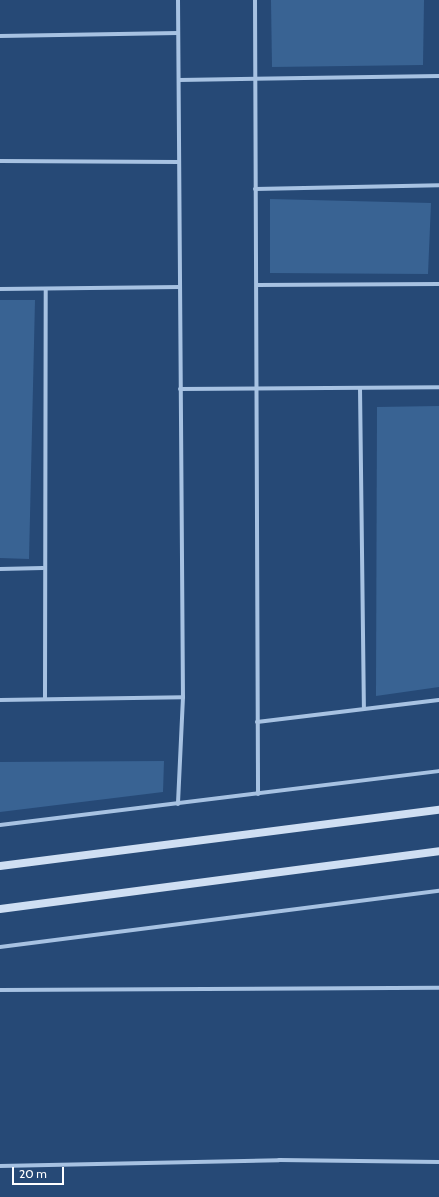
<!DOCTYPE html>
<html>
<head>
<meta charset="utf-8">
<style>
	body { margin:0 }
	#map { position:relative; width:439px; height:1197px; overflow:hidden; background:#264976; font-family:Cabin,sans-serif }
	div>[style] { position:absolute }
	.green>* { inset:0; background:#396393 }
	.street>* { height:4px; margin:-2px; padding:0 2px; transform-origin:2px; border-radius:2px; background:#a7c2e2 }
	.secondary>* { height:8px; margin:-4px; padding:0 4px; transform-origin:4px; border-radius:4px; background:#cfdff3 }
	span { translate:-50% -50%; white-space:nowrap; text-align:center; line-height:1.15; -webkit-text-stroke:3px #264976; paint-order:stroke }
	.scale { position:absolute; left:12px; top:1167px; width:52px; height:18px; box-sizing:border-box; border:2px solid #fff; border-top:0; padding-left:5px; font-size:12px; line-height:14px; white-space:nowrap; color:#fff; -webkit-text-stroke:3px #264976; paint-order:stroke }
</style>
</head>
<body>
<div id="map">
	<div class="green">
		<i style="clip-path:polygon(271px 0,424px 0,423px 65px,272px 67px)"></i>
		<i style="clip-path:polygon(270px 199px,431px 203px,428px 274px,270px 273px)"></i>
		<i style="clip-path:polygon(0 300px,35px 300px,29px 559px,0 558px)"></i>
		<i style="clip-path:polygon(439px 406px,439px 687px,376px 696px,377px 407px)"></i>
		<i style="clip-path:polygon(164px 761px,163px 792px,0 812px,0 762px)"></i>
	</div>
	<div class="street">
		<i style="left:178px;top:0;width:697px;rotate:89.59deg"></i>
		<i style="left:183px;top:697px;width:107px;rotate:92.7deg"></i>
		<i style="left:255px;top:0;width:794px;rotate:89.78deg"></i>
		<i style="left:0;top:36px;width:178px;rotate:-1deg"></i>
		<i style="left:179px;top:80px;width:260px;rotate:-0.9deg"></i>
		<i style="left:0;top:161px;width:179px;rotate:0.3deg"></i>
		<i style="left:255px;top:189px;width:184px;rotate:-1.2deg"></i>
		<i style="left:257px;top:285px;width:182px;rotate:-0.3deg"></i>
		<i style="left:0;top:289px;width:180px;rotate:-0.6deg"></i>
		<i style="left:360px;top:388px;width:319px;rotate:89.3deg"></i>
		<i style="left:180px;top:389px;width:259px;rotate:-0.4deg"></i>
		<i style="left:0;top:569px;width:43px;rotate:-1.3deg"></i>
		<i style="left:45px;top:699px;width:409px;rotate:-89.9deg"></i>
		<i style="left:0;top:700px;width:183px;rotate:-0.9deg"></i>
		<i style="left:257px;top:722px;width:183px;rotate:-6.9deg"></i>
		<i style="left:0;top:825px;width:442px;rotate:-7deg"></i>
		<i style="left:0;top:947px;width:443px;rotate:-7.3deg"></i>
		<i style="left:0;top:990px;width:439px;rotate:-0.3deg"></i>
		<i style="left:0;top:1166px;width:279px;rotate:-1.2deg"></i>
		<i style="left:279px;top:1160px;width:160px;rotate:0.7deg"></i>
	</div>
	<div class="secondary">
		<i style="left:0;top:866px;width:443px;rotate:-7.3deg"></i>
		<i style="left:0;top:909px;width:443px;rotate:-7.5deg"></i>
	</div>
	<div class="scale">20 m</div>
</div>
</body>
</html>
